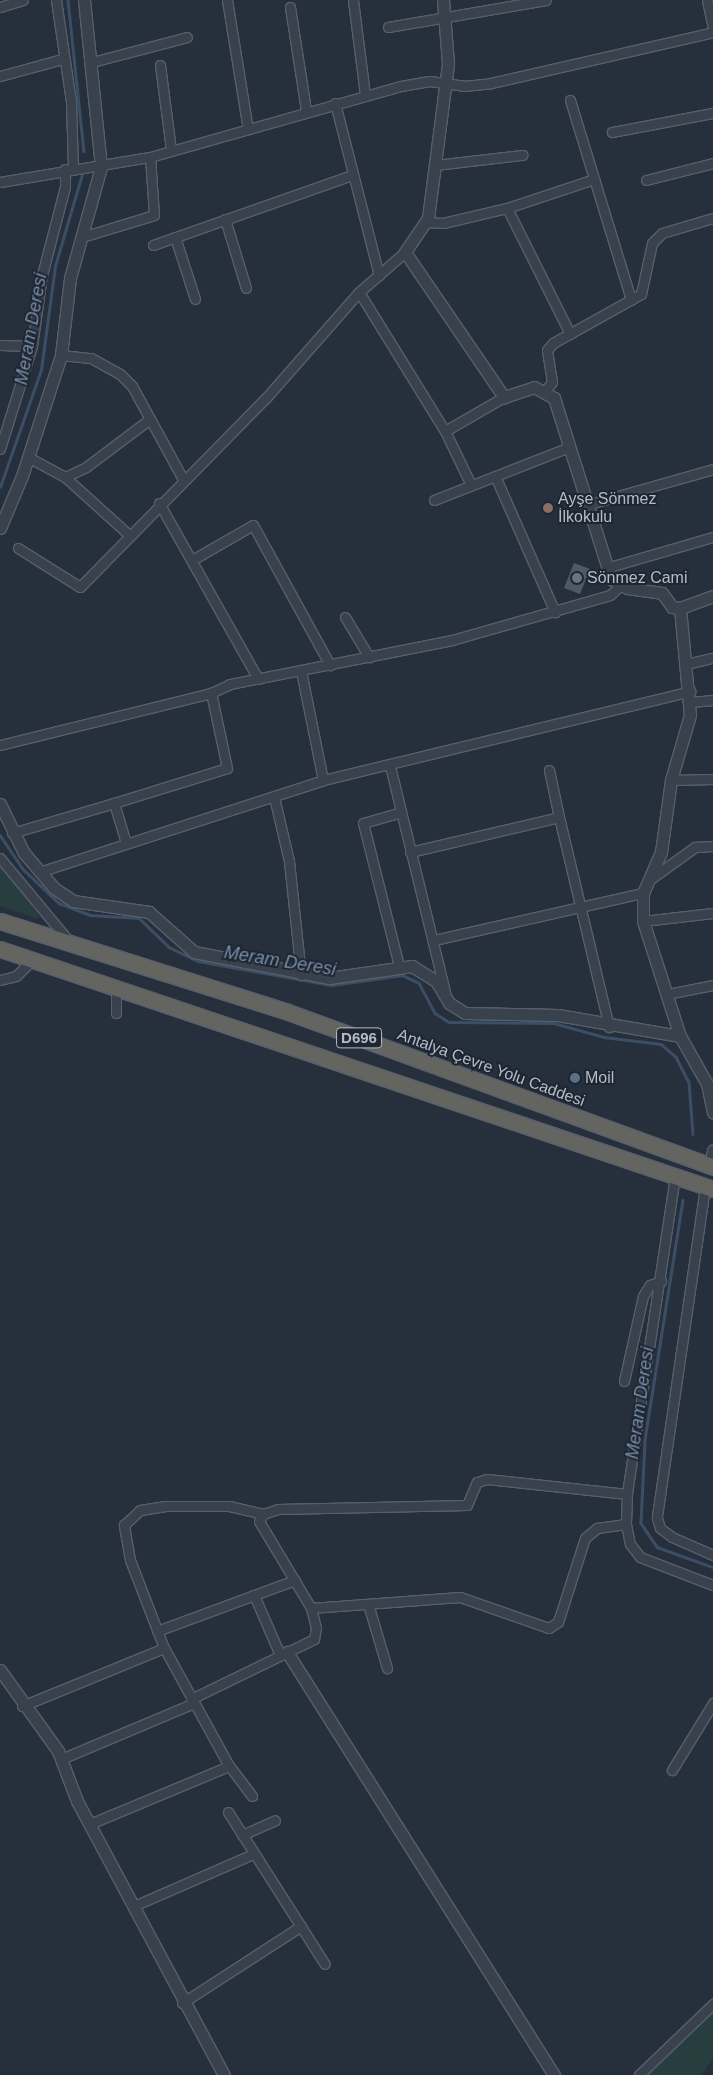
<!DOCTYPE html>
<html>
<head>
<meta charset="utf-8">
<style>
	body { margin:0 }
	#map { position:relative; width:713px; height:2075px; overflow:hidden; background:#25303c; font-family:Helvetica,sans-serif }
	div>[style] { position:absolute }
	.green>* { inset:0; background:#283d3e }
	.stream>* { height:2.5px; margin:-1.25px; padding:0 1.25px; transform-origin:1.25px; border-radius:1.25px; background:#3c4e64 }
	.building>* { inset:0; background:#4e5967 }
	.roads { filter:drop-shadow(1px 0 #575f6a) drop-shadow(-1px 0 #575f6a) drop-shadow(0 1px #575f6a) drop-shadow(0 -1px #575f6a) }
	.minor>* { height:9px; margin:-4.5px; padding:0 4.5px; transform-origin:4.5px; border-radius:4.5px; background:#39414c }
	.tertiary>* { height:11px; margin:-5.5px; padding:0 5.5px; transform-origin:5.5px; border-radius:5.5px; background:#39414c }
	.trunk>* { height:15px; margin:-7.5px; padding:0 7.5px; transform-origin:7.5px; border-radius:7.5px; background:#646461 }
	.dots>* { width:14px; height:14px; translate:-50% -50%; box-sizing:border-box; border:2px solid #1e2631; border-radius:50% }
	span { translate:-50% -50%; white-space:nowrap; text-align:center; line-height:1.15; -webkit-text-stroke:4px #1e2631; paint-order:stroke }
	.shield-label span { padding:1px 4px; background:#1e2631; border:1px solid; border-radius:4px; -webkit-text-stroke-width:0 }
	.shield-label { font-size:15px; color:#b5bcc8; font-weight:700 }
	.poi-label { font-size:16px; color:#b5bcc8 }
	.left { translate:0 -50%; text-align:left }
	.street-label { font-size:16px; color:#b5bcc8 }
	.water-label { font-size:18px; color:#778eaa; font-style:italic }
</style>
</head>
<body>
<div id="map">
	<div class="green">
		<i style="clip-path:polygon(0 861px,39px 916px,38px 919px,0 906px)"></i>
		<i style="clip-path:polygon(713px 2010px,713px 2058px,702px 2075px,647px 2075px)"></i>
	</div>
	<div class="stream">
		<i style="left:68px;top:0;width:152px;rotate:84deg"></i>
		<i style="left:0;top:487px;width:124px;rotate:-70.7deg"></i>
		<i style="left:41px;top:370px;width:105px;rotate:-82.3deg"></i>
		<i style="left:55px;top:266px;width:96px;rotate:-73.6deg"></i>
		<i style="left:0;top:835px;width:41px;rotate:55.9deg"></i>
		<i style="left:23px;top:869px;width:50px;rotate:43.4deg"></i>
		<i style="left:59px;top:903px;width:33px;rotate:21deg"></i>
		<i style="left:90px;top:915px;width:49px;rotate:3.5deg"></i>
		<i style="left:139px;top:918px;width:42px;rotate:44deg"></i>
		<i style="left:169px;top:947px;width:32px;rotate:26deg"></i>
		<i style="left:198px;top:961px;width:136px;rotate:10.2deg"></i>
		<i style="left:332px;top:985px;width:71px;rotate:-8.1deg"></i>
		<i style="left:402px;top:975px;width:19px;rotate:25deg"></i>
		<i style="left:419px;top:983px;width:34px;rotate:62deg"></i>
		<i style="left:435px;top:1013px;width:17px;rotate:33deg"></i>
		<i style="left:449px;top:1022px;width:105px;rotate:0.5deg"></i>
		<i style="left:554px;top:1023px;width:52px;rotate:15.6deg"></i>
		<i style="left:604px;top:1037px;width:57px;rotate:7deg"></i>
		<i style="left:661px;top:1044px;width:20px;rotate:41deg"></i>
		<i style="left:676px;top:1057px;width:28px;rotate:63deg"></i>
		<i style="left:689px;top:1082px;width:52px;rotate:85.6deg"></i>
		<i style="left:683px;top:1200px;width:244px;rotate:99deg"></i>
		<i style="left:645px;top:1441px;width:82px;rotate:92.8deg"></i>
		<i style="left:641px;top:1523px;width:29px;rotate:56deg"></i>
		<i style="left:657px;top:1547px;width:59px;rotate:19.7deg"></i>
	</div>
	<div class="building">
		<i style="clip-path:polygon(574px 563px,590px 569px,580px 594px,564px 588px)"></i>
	</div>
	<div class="roads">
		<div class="minor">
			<i style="left:56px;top:0;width:102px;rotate:81.6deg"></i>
			<i style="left:71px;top:101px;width:66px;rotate:88.3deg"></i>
			<i style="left:227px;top:0;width:131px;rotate:80.8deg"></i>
			<i style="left:353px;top:0;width:96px;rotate:82.8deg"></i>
			<i style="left:707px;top:0;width:29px;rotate:78deg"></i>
			<i style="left:0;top:7px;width:24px;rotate:-17deg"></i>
			<i style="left:290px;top:7px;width:104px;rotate:81.2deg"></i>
			<i style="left:388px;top:27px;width:160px;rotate:-9.7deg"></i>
			<i style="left:92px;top:62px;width:98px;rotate:-14.7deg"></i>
			<i style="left:160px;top:65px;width:86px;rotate:82.6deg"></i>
			<i style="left:0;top:76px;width:64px;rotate:-15.3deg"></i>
			<i style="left:570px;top:100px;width:209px;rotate:73deg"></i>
			<i style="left:335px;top:103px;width:178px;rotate:75.7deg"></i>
			<i style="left:612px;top:132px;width:103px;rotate:-10.7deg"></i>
			<i style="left:435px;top:165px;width:88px;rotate:-6.6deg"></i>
			<i style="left:646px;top:180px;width:69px;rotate:-14.2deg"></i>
			<i style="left:0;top:182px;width:152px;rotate:-9.5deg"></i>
			<i style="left:150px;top:157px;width:261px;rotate:-15.8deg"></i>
			<i style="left:401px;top:86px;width:29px;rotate:-10deg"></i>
			<i style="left:430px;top:81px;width:34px;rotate:8deg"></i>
			<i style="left:464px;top:86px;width:27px;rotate:-6deg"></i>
			<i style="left:491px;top:83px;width:228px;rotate:-12.9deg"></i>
			<i style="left:507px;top:208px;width:141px;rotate:63.4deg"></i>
			<i style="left:225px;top:219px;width:72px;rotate:73.1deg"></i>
			<i style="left:425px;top:222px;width:18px;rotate:3deg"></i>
			<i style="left:443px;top:223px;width:66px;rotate:-13.2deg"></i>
			<i style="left:507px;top:208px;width:92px;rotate:-18.4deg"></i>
			<i style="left:82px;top:237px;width:75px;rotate:-17deg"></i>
			<i style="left:154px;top:215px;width:58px;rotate:-93.9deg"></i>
			<i style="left:175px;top:237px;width:65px;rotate:72.1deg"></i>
			<i style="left:153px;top:245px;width:211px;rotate:-19.4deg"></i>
			<i style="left:359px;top:292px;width:163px;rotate:58.3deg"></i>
			<i style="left:445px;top:431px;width:60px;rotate:64.3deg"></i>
			<i style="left:0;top:345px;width:32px;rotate:2deg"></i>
			<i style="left:61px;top:355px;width:30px;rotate:6deg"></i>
			<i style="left:91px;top:358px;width:33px;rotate:29deg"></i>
			<i style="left:120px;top:374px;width:17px;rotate:45deg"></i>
			<i style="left:132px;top:386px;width:106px;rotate:61.3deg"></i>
			<i style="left:546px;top:390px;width:10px;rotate:-53deg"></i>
			<i style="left:552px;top:382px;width:32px;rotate:-99deg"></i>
			<i style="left:547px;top:350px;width:9px;rotate:-49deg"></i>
			<i style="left:553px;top:343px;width:101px;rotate:-29.1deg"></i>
			<i style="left:641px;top:294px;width:52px;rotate:-77.8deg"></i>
			<i style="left:652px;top:243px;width:14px;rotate:-45deg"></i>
			<i style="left:662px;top:233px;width:53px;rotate:-16.4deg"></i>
			<i style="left:445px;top:431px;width:68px;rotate:-30deg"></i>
			<i style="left:0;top:449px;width:108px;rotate:-72.7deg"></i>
			<i style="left:32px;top:346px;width:72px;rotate:-82deg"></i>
			<i style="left:42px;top:275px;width:91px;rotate:-75.4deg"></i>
			<i style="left:65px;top:187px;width:18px;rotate:-90deg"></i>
			<i style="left:28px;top:457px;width:42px;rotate:28.4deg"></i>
			<i style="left:65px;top:477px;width:85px;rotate:42.1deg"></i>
			<i style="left:495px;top:476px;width:149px;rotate:66.2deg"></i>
			<i style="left:65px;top:477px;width:23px;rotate:-25deg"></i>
			<i style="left:86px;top:467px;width:80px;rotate:-36.9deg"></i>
			<i style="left:434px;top:500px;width:145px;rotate:-21.4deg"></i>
			<i style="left:159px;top:503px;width:202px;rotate:60.6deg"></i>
			<i style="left:586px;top:505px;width:132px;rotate:-15.8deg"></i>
			<i style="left:18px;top:548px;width:73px;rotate:32.2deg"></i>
			<i style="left:80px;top:587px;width:264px;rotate:-45.5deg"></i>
			<i style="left:265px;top:399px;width:142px;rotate:-48.7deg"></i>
			<i style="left:359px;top:292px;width:61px;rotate:-41deg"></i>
			<i style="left:192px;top:560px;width:70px;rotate:-29.8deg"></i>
			<i style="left:253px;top:525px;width:160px;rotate:61.2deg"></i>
			<i style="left:606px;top:568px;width:111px;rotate:-16.2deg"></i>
			<i style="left:345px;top:617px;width:47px;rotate:59deg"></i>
			<i style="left:686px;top:664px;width:28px;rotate:-13deg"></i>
			<i style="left:301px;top:671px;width:111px;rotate:78.6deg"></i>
			<i style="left:691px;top:702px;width:22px;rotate:-5deg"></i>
			<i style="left:0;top:745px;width:217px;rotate:-13.8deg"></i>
			<i style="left:211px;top:693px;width:21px;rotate:-25deg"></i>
			<i style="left:230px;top:684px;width:226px;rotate:-11.2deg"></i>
			<i style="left:452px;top:640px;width:164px;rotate:-15.9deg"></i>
			<i style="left:610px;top:595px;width:15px;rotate:-42deg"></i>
			<i style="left:390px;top:766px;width:233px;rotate:76.3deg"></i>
			<i style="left:549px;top:770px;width:48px;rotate:78deg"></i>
			<i style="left:671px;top:780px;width:42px;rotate:-1.4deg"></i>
			<i style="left:274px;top:797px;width:66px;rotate:76.8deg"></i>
			<i style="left:289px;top:861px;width:115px;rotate:84deg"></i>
			<i style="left:12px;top:833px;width:106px;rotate:-16.4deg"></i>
			<i style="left:126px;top:843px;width:42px;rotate:-106.7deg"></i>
			<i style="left:114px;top:803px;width:118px;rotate:-17.2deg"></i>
			<i style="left:227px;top:768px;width:77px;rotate:-102deg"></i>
			<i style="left:410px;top:852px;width:153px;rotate:-13.2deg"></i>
			<i style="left:559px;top:817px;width:216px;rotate:76.6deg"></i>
			<i style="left:0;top:858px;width:107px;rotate:50.3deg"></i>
			<i style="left:39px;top:872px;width:299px;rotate:-17.9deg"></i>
			<i style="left:323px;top:780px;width:378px;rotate:-13.6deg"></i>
			<i style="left:649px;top:880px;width:57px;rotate:-35.7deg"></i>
			<i style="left:695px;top:847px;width:18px;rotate:-3deg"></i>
			<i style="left:643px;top:921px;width:70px;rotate:-6.5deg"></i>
			<i style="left:434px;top:940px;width:214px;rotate:-12.7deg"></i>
			<i style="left:399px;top:966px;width:147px;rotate:-104.1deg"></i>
			<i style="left:363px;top:823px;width:37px;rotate:-16deg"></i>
			<i style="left:0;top:980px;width:16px;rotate:-14deg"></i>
			<i style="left:16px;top:976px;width:23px;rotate:-45deg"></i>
			<i style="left:667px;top:994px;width:47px;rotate:-11.1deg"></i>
			<i style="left:116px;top:1013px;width:25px;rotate:-90deg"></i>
			<i style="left:675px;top:1176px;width:322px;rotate:98.6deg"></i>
			<i style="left:627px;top:1494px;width:30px;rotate:92deg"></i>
			<i style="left:626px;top:1524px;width:20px;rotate:79deg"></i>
			<i style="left:630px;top:1544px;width:16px;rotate:52deg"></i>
			<i style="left:640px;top:1557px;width:78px;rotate:21deg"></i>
			<i style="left:705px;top:1187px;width:334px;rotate:98.3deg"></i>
			<i style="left:657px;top:1518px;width:10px;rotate:73deg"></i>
			<i style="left:660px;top:1528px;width:15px;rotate:37deg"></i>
			<i style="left:672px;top:1537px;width:45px;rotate:23.7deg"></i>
			<i style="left:624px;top:1381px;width:87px;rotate:-77.4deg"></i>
			<i style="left:643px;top:1296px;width:13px;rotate:-58deg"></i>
			<i style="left:650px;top:1285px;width:12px;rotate:-20deg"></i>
			<i style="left:254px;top:1595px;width:65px;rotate:66.6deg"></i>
			<i style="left:368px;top:1604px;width:67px;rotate:73.5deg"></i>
			<i style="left:311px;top:1608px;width:149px;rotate:-4.2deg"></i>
			<i style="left:460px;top:1597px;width:94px;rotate:19.2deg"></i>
			<i style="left:549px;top:1628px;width:11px;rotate:-34deg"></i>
			<i style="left:558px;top:1622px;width:88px;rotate:-72.2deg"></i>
			<i style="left:585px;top:1538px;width:16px;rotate:-40deg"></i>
			<i style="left:597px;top:1528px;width:29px;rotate:-8deg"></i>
			<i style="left:157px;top:1631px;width:147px;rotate:-20.3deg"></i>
			<i style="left:191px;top:1699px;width:137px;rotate:-26deg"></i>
			<i style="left:314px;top:1639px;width:11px;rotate:-80deg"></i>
			<i style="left:316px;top:1628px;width:21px;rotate:-104deg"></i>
			<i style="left:311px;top:1608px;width:101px;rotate:-120.9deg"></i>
			<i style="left:259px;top:1521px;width:8px;rotate:-60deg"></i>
			<i style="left:263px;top:1514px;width:16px;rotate:-18deg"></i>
			<i style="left:278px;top:1509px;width:189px;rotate:-1.2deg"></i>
			<i style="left:467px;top:1505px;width:25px;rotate:-67deg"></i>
			<i style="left:477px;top:1482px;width:10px;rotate:-17deg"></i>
			<i style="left:487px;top:1479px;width:141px;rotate:6.1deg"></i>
			<i style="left:22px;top:1706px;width:153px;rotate:-22.2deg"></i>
			<i style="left:61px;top:1759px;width:144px;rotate:-22.8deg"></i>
			<i style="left:672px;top:1770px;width:79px;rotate:-58.5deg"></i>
			<i style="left:252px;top:1796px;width:38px;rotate:-127deg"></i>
			<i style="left:229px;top:1766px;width:135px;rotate:-118.8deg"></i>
			<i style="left:164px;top:1648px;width:94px;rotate:-111.1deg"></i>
			<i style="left:130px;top:1560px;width:36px;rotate:-100deg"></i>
			<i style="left:124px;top:1525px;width:22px;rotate:-43deg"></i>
			<i style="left:140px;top:1510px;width:26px;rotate:-9deg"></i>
			<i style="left:166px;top:1506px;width:63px"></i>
			<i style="left:229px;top:1506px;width:35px;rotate:13deg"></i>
			<i style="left:228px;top:1812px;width:180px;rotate:57.5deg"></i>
			<i style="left:92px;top:1823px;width:148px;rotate:-22.6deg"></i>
			<i style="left:242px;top:1835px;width:36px;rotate:-24deg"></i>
			<i style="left:136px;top:1905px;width:128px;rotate:-23.6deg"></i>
			<i style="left:182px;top:2003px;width:142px;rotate:-32.9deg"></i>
			<i style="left:639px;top:2075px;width:103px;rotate:-43.8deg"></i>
		</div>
		<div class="tertiary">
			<i style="left:443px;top:0;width:64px;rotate:85.5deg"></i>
			<i style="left:448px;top:64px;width:155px;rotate:97.4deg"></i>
			<i style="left:428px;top:218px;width:41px;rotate:124.1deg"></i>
			<i style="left:405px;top:252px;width:176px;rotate:55.7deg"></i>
			<i style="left:504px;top:397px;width:32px;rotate:-18deg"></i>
			<i style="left:534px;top:387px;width:23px;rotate:29deg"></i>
			<i style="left:554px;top:398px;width:190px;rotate:72.5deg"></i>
			<i style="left:611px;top:579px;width:18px;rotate:29deg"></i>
			<i style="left:627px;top:588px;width:35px;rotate:8deg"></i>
			<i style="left:662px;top:593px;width:17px;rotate:54deg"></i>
			<i style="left:672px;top:607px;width:8px;rotate:7deg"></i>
			<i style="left:0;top:528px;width:56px;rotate:-67.1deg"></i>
			<i style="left:22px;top:476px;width:127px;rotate:-72.1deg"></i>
			<i style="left:61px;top:355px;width:78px;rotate:-83.3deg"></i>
			<i style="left:70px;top:278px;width:115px;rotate:-74.4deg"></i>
			<i style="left:101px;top:167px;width:168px;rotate:-95.8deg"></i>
			<i style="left:713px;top:596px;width:35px;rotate:160deg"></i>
			<i style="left:680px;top:608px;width:107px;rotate:84.7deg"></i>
			<i style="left:690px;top:715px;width:68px;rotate:106.3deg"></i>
			<i style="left:671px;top:780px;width:73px;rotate:97.9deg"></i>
			<i style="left:661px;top:852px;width:45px;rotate:113.7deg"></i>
			<i style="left:643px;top:893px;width:28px;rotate:90deg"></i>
			<i style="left:643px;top:921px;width:121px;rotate:72.2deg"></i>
			<i style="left:680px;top:1036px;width:55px;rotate:60.6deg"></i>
			<i style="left:707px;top:1084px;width:29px;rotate:78deg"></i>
			<i style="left:0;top:804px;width:55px;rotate:63.9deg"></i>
			<i style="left:24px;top:853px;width:46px;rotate:49.4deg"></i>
			<i style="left:54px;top:888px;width:23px;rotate:34deg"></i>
			<i style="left:73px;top:901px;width:77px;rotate:8.2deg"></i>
			<i style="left:149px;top:912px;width:60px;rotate:41.6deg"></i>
			<i style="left:194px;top:952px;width:137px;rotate:10.9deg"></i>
			<i style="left:329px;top:978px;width:84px;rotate:-8.2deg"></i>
			<i style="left:412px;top:966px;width:28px;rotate:32deg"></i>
			<i style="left:436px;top:981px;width:26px;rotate:59deg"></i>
			<i style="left:449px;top:1003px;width:19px;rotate:32deg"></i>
			<i style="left:465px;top:1013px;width:93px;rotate:1.2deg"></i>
			<i style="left:558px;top:1015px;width:124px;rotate:9.8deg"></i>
			<i style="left:710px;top:1166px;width:16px;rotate:-79deg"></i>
			<i style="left:287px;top:1652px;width:500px;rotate:57.74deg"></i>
			<i style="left:0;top:1670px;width:100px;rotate:54.4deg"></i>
			<i style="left:58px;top:1751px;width:53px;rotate:69.2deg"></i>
			<i style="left:77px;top:1801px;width:311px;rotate:61.8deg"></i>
		</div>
		<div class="trunk">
			<i style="left:0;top:921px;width:302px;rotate:17.5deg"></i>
			<i style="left:288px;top:1012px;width:452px;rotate:20deg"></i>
			<i style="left:0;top:949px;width:752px;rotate:18.6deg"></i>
		</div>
	</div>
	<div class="dots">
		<i style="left:548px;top:508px;background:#8d6e63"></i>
		<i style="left:577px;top:578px;background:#6b7280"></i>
		<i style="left:575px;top:1078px;background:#5c6f8a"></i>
	</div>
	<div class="shield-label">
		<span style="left:359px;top:1038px">D696</span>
	</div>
	<div class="poi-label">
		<span class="left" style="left:558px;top:508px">Ayşe Sönmez<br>İlkokulu</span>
		<span class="left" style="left:587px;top:578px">Sönmez Cami</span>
		<span class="left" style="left:585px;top:1078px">Moil</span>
	</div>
	<div class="street-label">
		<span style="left:491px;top:1068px;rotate:20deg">Antalya Çevre Yolu Caddesi</span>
	</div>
	<div class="water-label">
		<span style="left:31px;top:329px;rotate:-80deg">Meram Deresi</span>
		<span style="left:280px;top:961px;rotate:9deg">Meram Deresi</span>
		<span style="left:640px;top:1403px;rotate:-82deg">Meram Deresi</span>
	</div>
</div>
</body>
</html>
